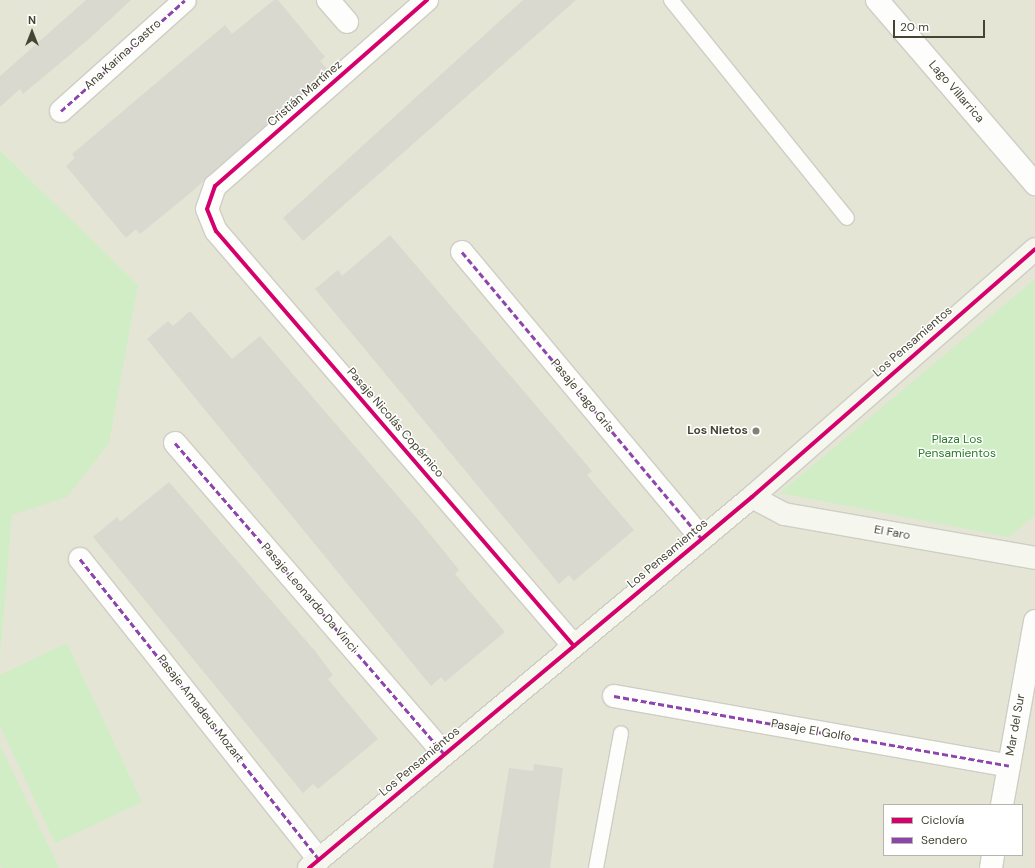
<!DOCTYPE html>
<html>
<head>
<meta charset="utf-8">
<style>
	body { margin:0 }
	#map { position:relative; width:1035px; height:868px; overflow:hidden; background:#f0f0e8; font-family:"DM Sans",sans-serif }
	div>[style] { position:absolute }
	.residential>* { inset:0; background:#e4e5d5 }
	.green>* { inset:0; background:#d1edc6 }
	.building>* { inset:0; background:#dad9d0 }
	.roads { filter:drop-shadow(1px 0 #cecec5) drop-shadow(-1px 0 #cecec5) drop-shadow(0 1px #cecec5) drop-shadow(0 -1px #cecec5) }
	.lane>* { height:14px; margin:-7px; padding:0 7px; transform-origin:7px; border-radius:7px; background:#fdfdfc }
	.street>* { height:22px; margin:-11px; padding:0 11px; transform-origin:11px; border-radius:11px; background:#fdfdfc }
	.secondary>* { height:22px; margin:-11px; padding:0 11px; transform-origin:11px; border-radius:11px; background:#f5f6ee }
	.quiet>* { height:3px; margin-top:-1.5px; transform-origin:0; background:repeating-linear-gradient(90deg,#8e44ad 0 6px,transparent 0 9px) }
	.cycleway>* { height:4px; margin:-2px; padding:0 2px; transform-origin:2px; border-radius:2px; background:#d6006c }
	.dots>* { width:11px; height:11px; translate:-50% -50%; box-sizing:border-box; border:2px solid #fff; border-radius:50% }
	span { translate:-50% -50%; white-space:nowrap; text-align:center; line-height:1.15; -webkit-text-stroke:3px #fff; paint-order:stroke }
	.street-label { font-size:12px; color:#464534 }
	.poi-label { font-size:12px; color:#464534; font-weight:700 }
	.right { translate:-100% -50%; text-align:right }
	.park-label { font-size:12px; color:#277b23 }
	.legend { position:absolute; left:883px; top:804px; width:140px; height:52px; box-sizing:border-box; background:#fff; border:1px solid #b5b5ae; margin:0; padding:5px 7px; list-style:none; font-size:12px; color:#464534 }
	.legend li { display:flex; align-items:center; gap:8px; height:20px }
	.legend b { width:20px; border:1px solid #b5b5ae }
	.north { position:absolute; left:12px; top:12px; width:40px; height:40px; -webkit-text-stroke:3px #fff; paint-order:stroke; rotate:0deg; font-size:11px; font-weight:700; line-height:16px; text-align:center; color:#464534 }
	.north::after { content:''; display:block; margin:auto; width:14px; height:18px; background:#464534; clip-path:polygon(50% 0,100% 100%,50% 72%,0 100%) }
	.scale { position:absolute; left:893px; top:20px; width:92px; height:18px; box-sizing:border-box; border:2px solid #464534; border-top:0; padding-left:5px; font-size:12px; line-height:14px; white-space:nowrap; color:#464534; -webkit-text-stroke:3px #fff; paint-order:stroke }
</style>
</head>
<body>
<div id="map">
	<div class="residential">
		<i style="clip-path:polygon(evenodd,0 0,1035px 0,1035px 868px,0 868px,0 320px,137px 285px,0 150px,0 0,884px 805px,1022px 805px,1022px 855px,884px 855px,884px 805px)"></i>
	</div>
	<div class="green">
		<i style="clip-path:polygon(0 150px,138px 285px,109px 443px,67px 497px,12px 515px,0 656px)"></i>
		<i style="clip-path:polygon(1035px 279px,1035px 515px,1009px 537px,780px 493px)"></i>
		<i style="clip-path:polygon(67px 643px,142px 802px,55px 843px,0 726px,0 675px)"></i>
		<i style="clip-path:polygon(0 745px,55px 859px,59px 868px,2px 868px,0 865px)"></i>
	</div>
	<div class="building">
		<i style="clip-path:polygon(86px 0,131px 0,89px 39px,23px 94px,20px 89px,0 107px,0 76px)"></i>
		<i style="clip-path:polygon(274px 0,278px 0,325px 57px,320px 61px,328px 70px,188px 195px,140px 234px,136px 229px,126px 238px,66px 166px,75px 158px,72px 154px,225px 25px,232px 34px)"></i>
		<i style="clip-path:polygon(523px 0,576px 0,303px 241px,283px 218px)"></i>
		<i style="clip-path:polygon(390px 235px,592px 471px,587px 475px,634px 530px,574px 581px,569px 575px,559px 584px,315px 289px,338px 270px,342px 276px)"></i>
		<i style="clip-path:polygon(190px 311px,232px 359px,260px 336px,421px 523px,459px 570px,455px 574px,505px 632px,445px 682px,441px 677px,431px 686px,147px 339px,168px 321px,173px 326px)"></i>
		<i style="clip-path:polygon(169px 482px,315px 651px,333px 675px,328px 679px,378px 739px,318px 789px,313px 784px,303px 793px,93px 537px,117px 517px,120px 522px)"></i>
		<i style="clip-path:polygon(534px 764px,563px 768px,550px 868px,493px 868px,509px 768px,533px 771px)"></i>
	</div>
	<div class="roads">
		<div class="lane">
			<i style="left:671px;top:0;width:280px;rotate:51.1deg"></i>
			<i style="left:596px;top:868px;width:137px;rotate:-79.5deg"></i>
		</div>
		<div class="street">
			<i style="left:328px;top:0;width:29px;rotate:49deg"></i>
			<i style="left:427px;top:0;width:282px;rotate:138.7deg"></i>
			<i style="left:215px;top:186px;width:24px;rotate:109deg"></i>
			<i style="left:207px;top:209px;width:24px;rotate:68deg"></i>
			<i style="left:216px;top:231px;width:548px;rotate:49.22deg"></i>
			<i style="left:877px;top:0;width:243px;rotate:49.3deg"></i>
			<i style="left:61px;top:111px;width:166px;rotate:-41.8deg"></i>
			<i style="left:462px;top:252px;width:374px;rotate:50.1deg"></i>
			<i style="left:175px;top:443px;width:411px;rotate:49.1deg"></i>
			<i style="left:80px;top:559px;width:384px;rotate:51.5deg"></i>
			<i style="left:614px;top:696px;width:401px;rotate:10deg"></i>
			<i style="left:1002px;top:805px;width:187px;rotate:-79.8deg"></i>
			<i style="left:991px;top:868px;width:13px;rotate:-81deg"></i>
		</div>
		<div class="secondary">
			<i style="left:752px;top:497px;width:36px;rotate:28deg"></i>
			<i style="left:784px;top:514px;width:255px;rotate:9.9deg"></i>
			<i style="left:309px;top:868px;width:578px;rotate:-39.95deg"></i>
			<i style="left:752px;top:497px;width:376px;rotate:-41.2deg"></i>
		</div>
	</div>
	<div class="quiet">
		<i style="left:61px;top:111px;width:166px;rotate:-41.8deg"></i>
		<i style="left:462px;top:252px;width:374px;rotate:50.1deg"></i>
		<i style="left:175px;top:443px;width:411px;rotate:49.1deg"></i>
		<i style="left:80px;top:559px;width:384px;rotate:51.5deg"></i>
		<i style="left:614px;top:696px;width:401px;rotate:10deg"></i>
	</div>
	<div class="cycleway">
		<i style="left:427px;top:0;width:282px;rotate:138.7deg"></i>
		<i style="left:215px;top:186px;width:24px;rotate:109deg"></i>
		<i style="left:207px;top:209px;width:24px;rotate:68deg"></i>
		<i style="left:216px;top:231px;width:548px;rotate:49.22deg"></i>
		<i style="left:309px;top:868px;width:578px;rotate:-39.95deg"></i>
		<i style="left:752px;top:497px;width:376px;rotate:-41.2deg"></i>
	</div>
	<div class="dots">
		<i style="left:756px;top:431px;background:#828173"></i>
	</div>
	<div class="street-label">
		<span style="left:123px;top:55px;rotate:-42deg">Ana Karina Castro</span>
		<span style="left:956px;top:92px;rotate:49deg">Lago Villarrica</span>
		<span style="left:305px;top:94px;rotate:-41deg">Cristián Martínez</span>
		<span style="left:913px;top:342px;rotate:-41deg">Los Pensamientos</span>
		<span style="left:582px;top:396px;rotate:50deg">Pasaje Lago Gris</span>
		<span style="left:395px;top:423px;rotate:49deg">Pasaje Nicolás Copérnico</span>
		<span style="left:892px;top:533px;rotate:10deg">El Faro</span>
		<span style="left:668px;top:554px;rotate:-40deg">Los Pensamientos</span>
		<span style="left:309px;top:598px;rotate:49deg">Pasaje Leonardo Da Vinci</span>
		<span style="left:200px;top:709px;rotate:52deg">Pasaje Amadeus Mozart</span>
		<span style="left:1016px;top:725px;rotate:-80deg">Mar del Sur</span>
		<span style="left:811px;top:731px;rotate:10deg">Pasaje El Golfo</span>
		<span style="left:420px;top:762px;rotate:-40deg">Los Pensamientos</span>
	</div>
	<div class="poi-label">
		<span class="right" style="left:748px;top:431px">Los Nietos</span>
	</div>
	<div class="park-label">
		<span style="left:957px;top:447px">Plaza Los<br>Pensamientos</span>
	</div>
	<ul class="legend">
	<li><b style="height:5px;background:#d6006c"></b>Ciclovía</li>
	<li><b style="height:5px;background:#8e44ad"></b>Sendero</li>
	</ul>
	<div class="north">N</div>
	<div class="scale">20 m</div>
</div>
</body>
</html>
